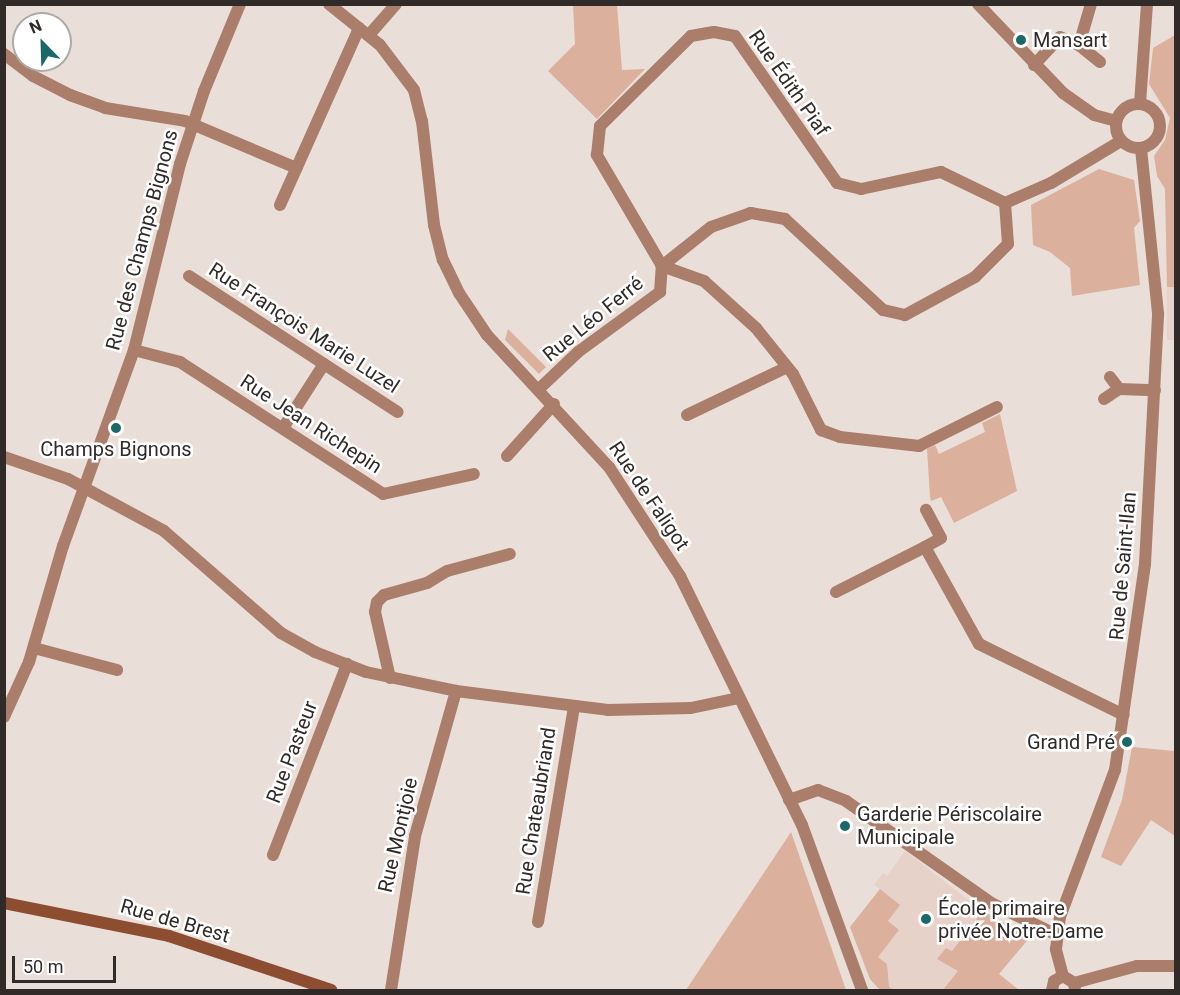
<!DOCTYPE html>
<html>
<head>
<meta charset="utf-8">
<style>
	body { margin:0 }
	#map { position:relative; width:1180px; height:995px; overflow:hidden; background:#eaded8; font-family:Roboto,sans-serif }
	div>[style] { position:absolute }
	.built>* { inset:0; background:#e6d2c9 }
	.green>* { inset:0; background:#dbb09d }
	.minor>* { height:12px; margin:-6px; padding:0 6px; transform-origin:6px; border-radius:6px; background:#aa7e6a }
	.tertiary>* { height:12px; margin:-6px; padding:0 6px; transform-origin:6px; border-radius:6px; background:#aa7e6a }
	.tertiary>.ring { margin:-6px; padding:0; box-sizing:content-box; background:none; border:12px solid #aa7e6a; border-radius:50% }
	.secondary>* { height:12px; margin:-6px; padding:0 6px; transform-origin:6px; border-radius:6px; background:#8c4d30 }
	.dots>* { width:16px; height:16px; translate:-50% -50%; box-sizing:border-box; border:3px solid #fff; border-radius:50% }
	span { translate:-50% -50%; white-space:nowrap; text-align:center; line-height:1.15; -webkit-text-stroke:5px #fff; paint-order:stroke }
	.poi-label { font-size:20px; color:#302b29 }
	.left { translate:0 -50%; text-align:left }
	.right { translate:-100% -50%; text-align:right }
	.street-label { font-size:20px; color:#302b29 }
	.frame { position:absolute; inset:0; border:6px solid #302b29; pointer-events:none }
	.north { position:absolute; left:12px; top:12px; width:60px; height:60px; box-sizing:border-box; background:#fff; border:2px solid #acaaa9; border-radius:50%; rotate:337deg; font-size:16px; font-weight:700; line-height:24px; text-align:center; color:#302b29 }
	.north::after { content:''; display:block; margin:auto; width:21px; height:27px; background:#1b6868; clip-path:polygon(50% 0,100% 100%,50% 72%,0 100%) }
	.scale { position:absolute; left:12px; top:956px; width:104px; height:27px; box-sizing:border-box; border:3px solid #302b29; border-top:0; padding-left:8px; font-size:18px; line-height:21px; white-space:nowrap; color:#302b29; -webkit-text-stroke:4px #fff; paint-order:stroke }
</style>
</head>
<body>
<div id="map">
	<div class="built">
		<i style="clip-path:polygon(1167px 287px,1175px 287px,1175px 340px,1167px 340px)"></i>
		<i style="clip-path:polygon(905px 851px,983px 911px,1030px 937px,999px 974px,1019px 990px,880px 990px,870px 979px,850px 927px,880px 889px,874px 885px,883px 873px,887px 876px)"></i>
	</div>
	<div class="green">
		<i style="clip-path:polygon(573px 5px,617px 5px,622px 70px,645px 69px,597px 119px,548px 71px,575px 44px)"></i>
		<i style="clip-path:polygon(1175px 35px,1176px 287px,1167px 287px,1165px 189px,1157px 176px,1154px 156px,1165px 140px,1170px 118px,1149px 84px,1153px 48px)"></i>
		<i style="clip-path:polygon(1099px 169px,1134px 180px,1140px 221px,1134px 228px,1140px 285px,1072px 296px,1070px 268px,1050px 252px,1033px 245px,1031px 205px)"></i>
		<i style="clip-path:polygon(508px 329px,546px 367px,539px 374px,505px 340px)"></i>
		<i style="clip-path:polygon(1000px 414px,1017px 491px,954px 523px,941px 497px,931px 501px,930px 497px,927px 449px,935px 445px,939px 454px,985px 432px,982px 423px)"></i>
		<i style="clip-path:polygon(1132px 747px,1175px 751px,1175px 836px,1151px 820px,1121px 866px,1101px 857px,1122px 800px)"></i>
		<i style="clip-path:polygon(791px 832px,846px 990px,686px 990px)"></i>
		<i style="clip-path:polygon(880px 889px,900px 905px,888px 921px,899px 930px,878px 957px,887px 964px,889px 987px,894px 990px,880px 990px,870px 979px,850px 927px)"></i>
		<i style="clip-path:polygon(983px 911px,1030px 937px,999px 974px,1019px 990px,943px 990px,958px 971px,937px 959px,946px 948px,952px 951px)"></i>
	</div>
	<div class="minor">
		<i style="left:329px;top:4px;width:65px;rotate:38.8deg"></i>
		<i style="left:380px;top:45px;width:56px;rotate:52.9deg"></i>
		<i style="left:414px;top:90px;width:32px;rotate:76deg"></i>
		<i style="left:422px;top:121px;width:105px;rotate:83.4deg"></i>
		<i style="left:434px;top:225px;width:36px;rotate:76deg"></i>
		<i style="left:443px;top:260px;width:37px;rotate:64deg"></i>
		<i style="left:459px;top:293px;width:50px;rotate:56.3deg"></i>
		<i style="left:487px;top:335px;width:180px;rotate:47.3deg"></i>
		<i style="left:609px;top:467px;width:130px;rotate:56.9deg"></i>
		<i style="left:680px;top:576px;width:277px;rotate:63.9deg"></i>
		<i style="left:802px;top:825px;width:176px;rotate:70deg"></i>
		<i style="left:369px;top:35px;width:41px;rotate:-48.9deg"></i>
		<i style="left:1079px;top:45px;width:43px;rotate:-73.7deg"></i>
		<i style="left:4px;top:54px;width:36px;rotate:37deg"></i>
		<i style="left:33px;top:76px;width:42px;rotate:27.2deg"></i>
		<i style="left:70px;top:95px;width:37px;rotate:20deg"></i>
		<i style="left:105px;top:108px;width:81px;rotate:9.2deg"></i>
		<i style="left:185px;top:121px;width:121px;rotate:22.9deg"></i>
		<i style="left:1034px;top:65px;width:38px;rotate:-47deg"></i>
		<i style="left:1060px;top:37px;width:21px;rotate:23deg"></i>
		<i style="left:1079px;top:45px;width:27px;rotate:39deg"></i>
		<i style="left:1005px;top:203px;width:41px;rotate:85.8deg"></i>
		<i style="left:1008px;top:244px;width:47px;rotate:135deg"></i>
		<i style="left:975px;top:277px;width:80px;rotate:151.5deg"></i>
		<i style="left:905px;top:315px;width:23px;rotate:-167deg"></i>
		<i style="left:883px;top:310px;width:134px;rotate:-137.1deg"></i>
		<i style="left:785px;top:219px;width:35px;rotate:-170deg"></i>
		<i style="left:751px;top:213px;width:42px;rotate:160.7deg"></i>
		<i style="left:711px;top:227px;width:63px;rotate:141.5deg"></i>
		<i style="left:662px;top:266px;width:129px;rotate:-120.4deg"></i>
		<i style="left:597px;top:155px;width:29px;rotate:-84deg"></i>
		<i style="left:600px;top:126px;width:128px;rotate:-44.7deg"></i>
		<i style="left:691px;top:36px;width:23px;rotate:-10deg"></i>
		<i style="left:714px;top:32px;width:21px;rotate:11deg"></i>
		<i style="left:735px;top:36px;width:179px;rotate:55.2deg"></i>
		<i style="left:837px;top:183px;width:25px;rotate:14deg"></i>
		<i style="left:861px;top:189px;width:82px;rotate:-12deg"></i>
		<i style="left:941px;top:172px;width:71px;rotate:25.8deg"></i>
		<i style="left:1005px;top:203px;width:50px;rotate:-23.5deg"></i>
		<i style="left:1051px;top:183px;width:82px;rotate:-31deg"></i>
		<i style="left:280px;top:205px;width:194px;rotate:-65.9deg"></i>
		<i style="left:189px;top:276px;width:249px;rotate:33.1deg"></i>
		<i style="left:134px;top:350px;width:48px;rotate:14.6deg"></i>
		<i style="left:180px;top:362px;width:242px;rotate:33deg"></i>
		<i style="left:383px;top:494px;width:93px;rotate:-12.4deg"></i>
		<i style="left:1110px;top:377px;width:15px;rotate:53deg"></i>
		<i style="left:539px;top:389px;width:54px;rotate:-43.5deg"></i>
		<i style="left:578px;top:352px;width:102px;rotate:-36.2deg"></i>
		<i style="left:660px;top:292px;width:26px;rotate:-86deg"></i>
		<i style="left:662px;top:266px;width:45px;rotate:19.7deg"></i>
		<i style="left:704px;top:281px;width:70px;rotate:42.1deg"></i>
		<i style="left:756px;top:328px;width:59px;rotate:51.2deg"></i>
		<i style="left:793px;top:374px;width:63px;rotate:63.4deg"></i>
		<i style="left:821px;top:430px;width:20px;rotate:20deg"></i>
		<i style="left:840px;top:437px;width:80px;rotate:6.5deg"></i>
		<i style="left:919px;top:446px;width:87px;rotate:-26.6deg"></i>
		<i style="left:1104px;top:399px;width:18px;rotate:-34deg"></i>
		<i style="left:1119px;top:389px;width:36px;rotate:2deg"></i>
		<i style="left:687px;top:415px;width:111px;rotate:-25.6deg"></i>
		<i style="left:283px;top:428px;width:76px;rotate:-57.4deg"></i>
		<i style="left:507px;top:456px;width:70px;rotate:-47.9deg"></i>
		<i style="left:4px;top:457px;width:68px;rotate:19deg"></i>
		<i style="left:68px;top:479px;width:109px;rotate:28.4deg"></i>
		<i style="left:164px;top:531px;width:155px;rotate:41.1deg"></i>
		<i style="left:281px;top:633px;width:39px;rotate:29deg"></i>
		<i style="left:315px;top:652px;width:55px;rotate:21.4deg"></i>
		<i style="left:366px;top:672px;width:92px;rotate:11.9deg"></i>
		<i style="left:456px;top:691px;width:153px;rotate:7.1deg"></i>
		<i style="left:608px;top:710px;width:83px;rotate:-1.4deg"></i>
		<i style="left:691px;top:708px;width:48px;rotate:-12deg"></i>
		<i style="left:925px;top:547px;width:18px;rotate:-29deg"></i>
		<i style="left:941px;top:538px;width:32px;rotate:-118deg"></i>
		<i style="left:836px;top:592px;width:100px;rotate:-26.8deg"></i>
		<i style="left:925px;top:547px;width:111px;rotate:60.9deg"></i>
		<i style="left:979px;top:644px;width:161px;rotate:26.1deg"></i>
		<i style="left:34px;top:648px;width:86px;rotate:14.8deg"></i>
		<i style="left:390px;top:678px;width:68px;rotate:-102.8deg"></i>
		<i style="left:375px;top:612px;width:10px;rotate:-79deg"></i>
		<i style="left:377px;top:602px;width:10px;rotate:-45deg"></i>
		<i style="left:384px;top:595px;width:45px;rotate:-15.6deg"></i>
		<i style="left:427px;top:583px;width:23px;rotate:-31deg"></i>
		<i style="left:447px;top:571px;width:65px;rotate:-15.1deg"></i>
		<i style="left:789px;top:800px;width:31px;rotate:-19deg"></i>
		<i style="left:818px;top:790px;width:30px;rotate:21deg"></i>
		<i style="left:846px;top:801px;width:177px;rotate:35.1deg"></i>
		<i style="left:991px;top:903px;width:73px;rotate:25.9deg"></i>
		<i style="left:273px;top:855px;width:205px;rotate:-68.8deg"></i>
		<i style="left:538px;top:922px;width:219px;rotate:-80.5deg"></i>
		<i style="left:1074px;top:983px;width:65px;rotate:-15.1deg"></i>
		<i style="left:1137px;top:966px;width:39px"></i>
		<i style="left:391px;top:990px;width:156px;rotate:-81.1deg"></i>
		<i style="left:415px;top:836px;width:151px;rotate:-74.2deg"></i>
	</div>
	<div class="tertiary">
		<i style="left:978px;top:4px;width:123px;rotate:46.3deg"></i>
		<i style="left:1063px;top:93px;width:38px;rotate:35deg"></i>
		<i style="left:1094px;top:115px;width:23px;rotate:15deg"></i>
		<i style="left:1140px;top:104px;width:100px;rotate:-86deg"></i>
		<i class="ring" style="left:1116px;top:104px;width:32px;height:32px"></i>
		<i style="left:4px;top:717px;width:60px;rotate:-65.6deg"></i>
		<i style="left:29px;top:662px;width:121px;rotate:-73.7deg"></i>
		<i style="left:63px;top:546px;width:208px;rotate:-70.1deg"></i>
		<i style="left:134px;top:350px;width:192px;rotate:-76.1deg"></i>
		<i style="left:180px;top:164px;width:77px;rotate:-71.8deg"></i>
		<i style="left:204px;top:91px;width:94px;rotate:-67.5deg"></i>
		<i style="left:1063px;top:976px;width:28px;rotate:-105deg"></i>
		<i style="left:1056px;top:949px;width:32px;rotate:-83deg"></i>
		<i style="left:1060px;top:917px;width:157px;rotate:-69.5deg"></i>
		<i style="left:1115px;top:770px;width:208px;rotate:-81.7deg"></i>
		<i style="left:1145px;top:564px;width:251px;rotate:-87deg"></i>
		<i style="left:1158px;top:313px;width:166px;rotate:-95.9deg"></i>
		<i style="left:1052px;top:990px;width:9px;rotate:-77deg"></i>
		<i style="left:1054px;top:981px;width:10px;rotate:-29deg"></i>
		<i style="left:1063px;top:976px;width:13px;rotate:32deg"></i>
		<i style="left:1074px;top:983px;width:7px;rotate:82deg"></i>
	</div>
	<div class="secondary">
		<i style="left:4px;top:903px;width:168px;rotate:11.3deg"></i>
		<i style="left:169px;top:936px;width:171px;rotate:18.4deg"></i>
	</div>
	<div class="dots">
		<i style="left:1021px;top:40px;background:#1b6868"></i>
		<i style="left:116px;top:428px;background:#1b6868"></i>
		<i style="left:1127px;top:742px;background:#1b6868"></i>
		<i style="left:845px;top:826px;background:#1b6868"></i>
		<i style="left:926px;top:919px;background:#1b6868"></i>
	</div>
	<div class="poi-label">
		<span class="left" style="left:1033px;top:40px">Mansart</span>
		<span style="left:116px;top:449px">Champs Bignons</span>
		<span class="right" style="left:1115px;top:742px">Grand Pré</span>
		<span class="left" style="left:857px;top:826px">Garderie Périscolaire<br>Municipale</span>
		<span class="left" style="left:938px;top:920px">École primaire<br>privée Notre-Dame</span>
	</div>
	<div class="street-label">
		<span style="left:789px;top:83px;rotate:55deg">Rue Édith Piaf</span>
		<span style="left:142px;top:240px;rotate:-75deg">Rue des Champs Bignons</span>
		<span style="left:593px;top:319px;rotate:-39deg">Rue Léo Ferré</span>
		<span style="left:304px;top:328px;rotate:33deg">Rue François Marie Luzel</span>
		<span style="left:311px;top:424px;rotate:33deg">Rue Jean Richepin</span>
		<span style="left:649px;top:496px;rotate:56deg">Rue de Faligot</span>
		<span style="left:1123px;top:566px;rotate:-85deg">Rue de Saint-Ilan</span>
		<span style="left:292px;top:752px;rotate:-69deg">Rue Pasteur</span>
		<span style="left:536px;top:811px;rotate:-81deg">Rue Chateaubriand</span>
		<span style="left:398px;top:835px;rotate:-77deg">Rue Montjoie</span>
		<span style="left:175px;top:921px;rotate:16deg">Rue de Brest</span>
	</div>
	<div class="frame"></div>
	<div class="north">N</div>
	<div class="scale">50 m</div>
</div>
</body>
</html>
